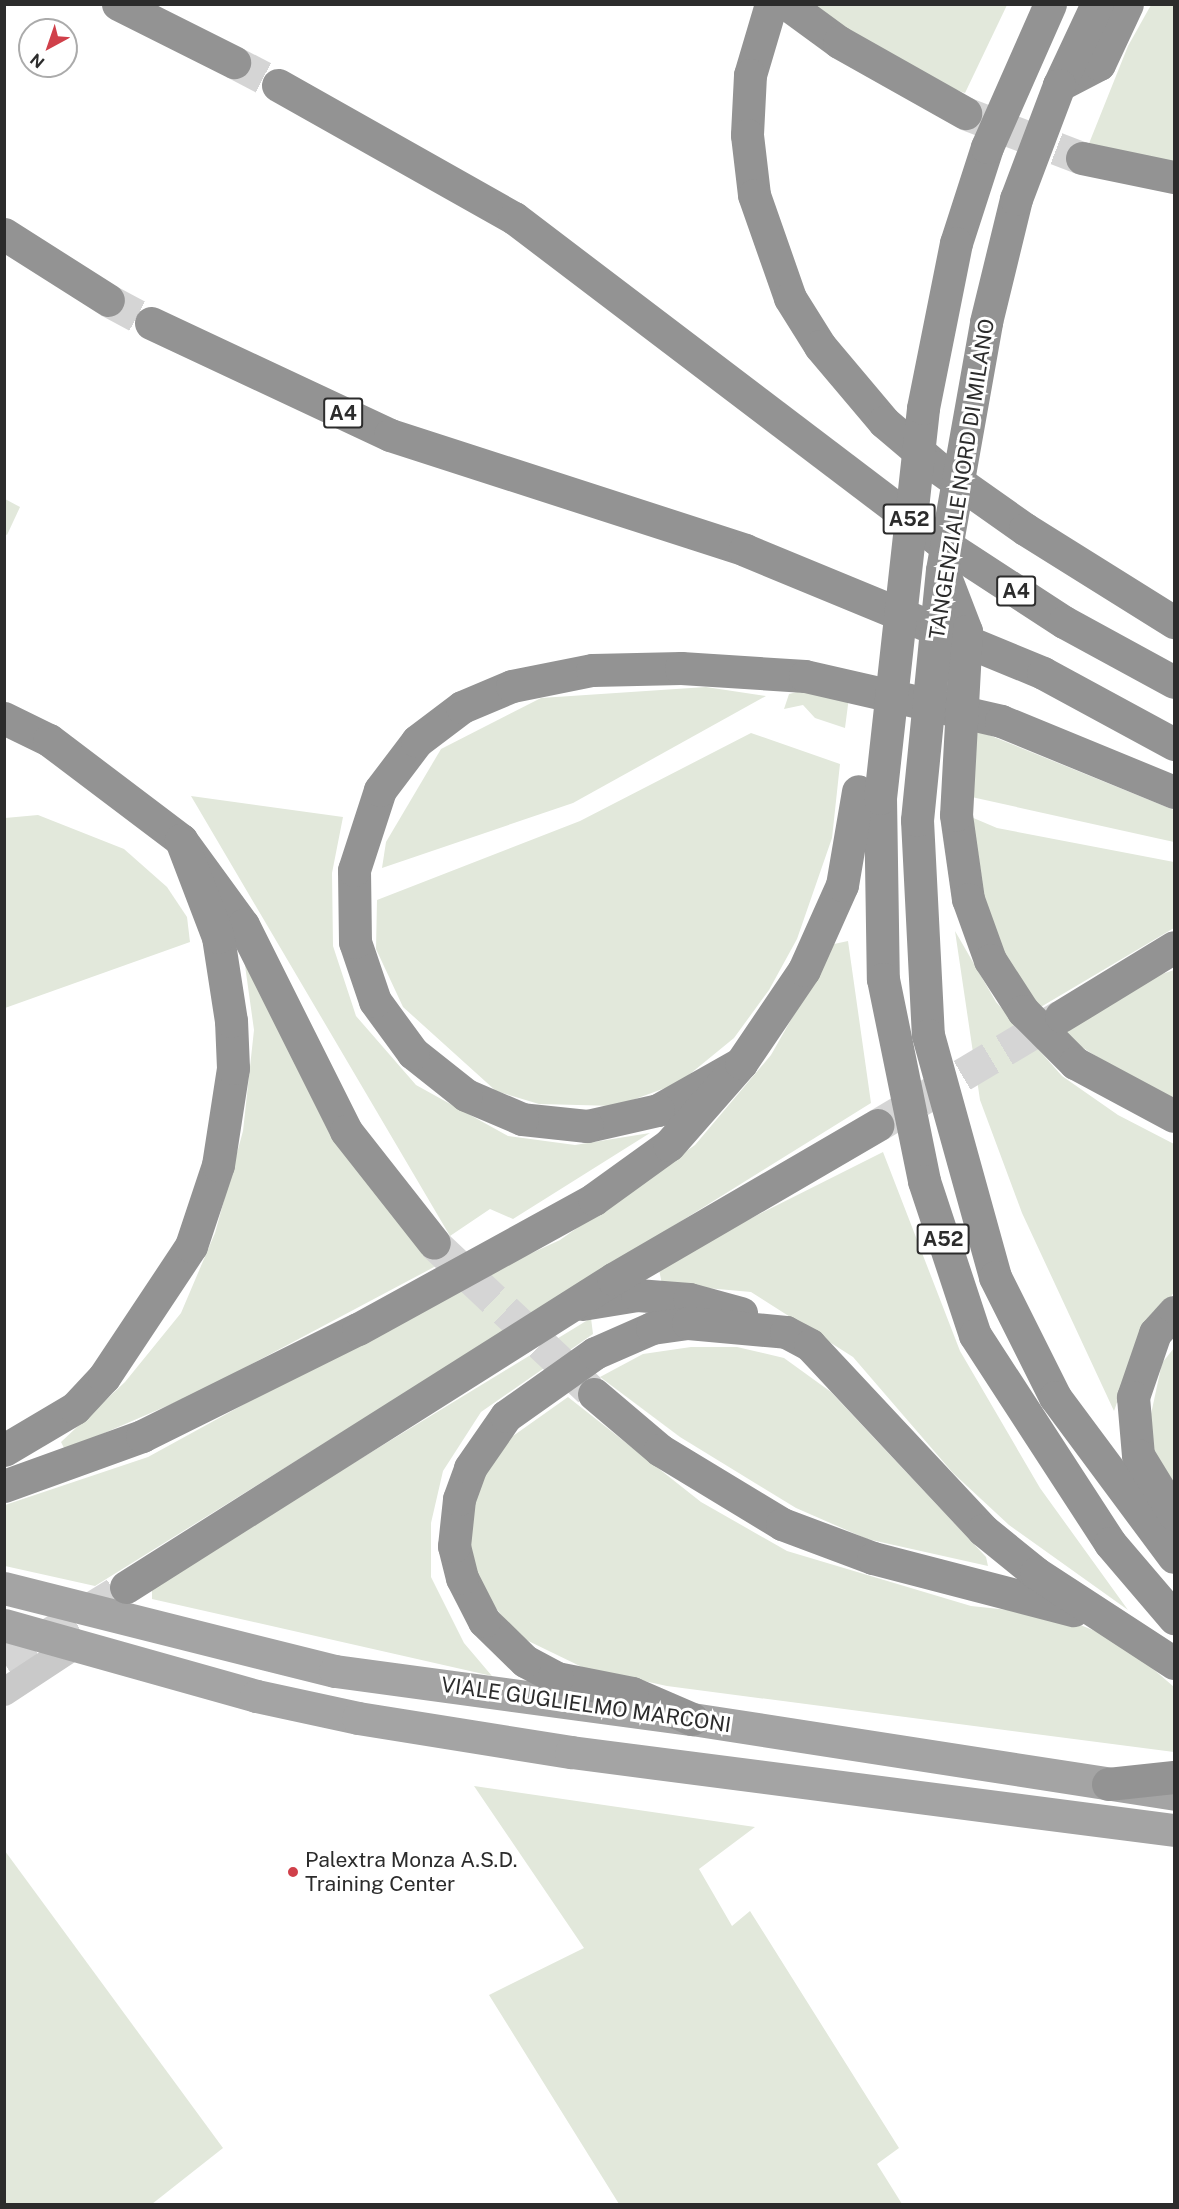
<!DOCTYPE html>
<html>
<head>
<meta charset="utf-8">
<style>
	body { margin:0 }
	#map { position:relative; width:1179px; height:2209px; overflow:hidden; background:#fff; font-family:"Public Sans",sans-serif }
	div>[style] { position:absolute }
	.green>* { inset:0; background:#e2e8db }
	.highway-tunnel>* { height:33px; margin-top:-16.5px; transform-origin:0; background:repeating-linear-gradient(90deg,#d5d5d5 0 33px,transparent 0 49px) }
	.minor>* { height:28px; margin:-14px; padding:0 14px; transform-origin:14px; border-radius:14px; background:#c9c9c9 }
	.major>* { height:33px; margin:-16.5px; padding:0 16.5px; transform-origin:16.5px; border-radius:16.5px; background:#a4a4a4 }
	.highway>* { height:33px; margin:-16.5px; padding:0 16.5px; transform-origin:16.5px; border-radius:16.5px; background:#939393 }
	.highway-bridge>* { height:33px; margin:-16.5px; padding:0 16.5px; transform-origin:16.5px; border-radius:16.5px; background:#939393 }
	.dots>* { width:16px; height:16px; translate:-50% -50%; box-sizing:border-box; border:3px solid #fff; border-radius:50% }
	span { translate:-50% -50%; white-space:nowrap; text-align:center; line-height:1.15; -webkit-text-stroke:6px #fff; paint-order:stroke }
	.shield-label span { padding:2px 4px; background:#fff; border:2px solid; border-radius:4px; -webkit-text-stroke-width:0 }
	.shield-label { font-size:20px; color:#2c2c2c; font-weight:700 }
	.street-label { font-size:21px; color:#2c2c2c }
	.poi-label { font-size:21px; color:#2c2c2c }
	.left { translate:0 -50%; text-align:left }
	.frame { position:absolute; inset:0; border:6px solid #2c2c2c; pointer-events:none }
	.north { position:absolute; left:18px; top:18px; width:60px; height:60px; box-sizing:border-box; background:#fff; border:2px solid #ababab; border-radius:50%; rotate:220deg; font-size:16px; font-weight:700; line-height:24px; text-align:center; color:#2c2c2c }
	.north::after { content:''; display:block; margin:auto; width:21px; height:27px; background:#d0404a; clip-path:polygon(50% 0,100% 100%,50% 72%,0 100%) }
</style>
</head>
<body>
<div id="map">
	<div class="green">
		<i style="clip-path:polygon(813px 5px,1007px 5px,965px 93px,916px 76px)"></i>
		<i style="clip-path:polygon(1151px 5px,1174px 5px,1174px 165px,1088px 146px,1128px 46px)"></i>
		<i style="clip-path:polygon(5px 499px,20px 507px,7px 535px,5px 534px)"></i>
		<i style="clip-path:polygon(706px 687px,766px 696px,573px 803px,382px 868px,386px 842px,441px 749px,541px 698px)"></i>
		<i style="clip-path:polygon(797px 692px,849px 697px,845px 728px,815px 718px,803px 705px,784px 709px,789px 694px)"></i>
		<i style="clip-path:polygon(974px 729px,1174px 810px,1174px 842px,967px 796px)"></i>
		<i style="clip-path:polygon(751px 733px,840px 764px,832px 838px,797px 939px,769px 990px,734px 1038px,679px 1083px,616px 1106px,539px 1104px,496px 1091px,403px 1007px,376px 949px,377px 900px,580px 821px)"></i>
		<i style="clip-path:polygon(191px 796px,343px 817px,332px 873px,333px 946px,356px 1016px,416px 1085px,508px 1136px,575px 1145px,650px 1133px,513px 1219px,490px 1209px,450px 1236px)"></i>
		<i style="clip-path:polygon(964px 814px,997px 828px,1174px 862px,1174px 928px,1034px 1011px,989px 933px)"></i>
		<i style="clip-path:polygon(38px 815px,124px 849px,167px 887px,187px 917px,190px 942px,5px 1008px,5px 818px)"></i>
		<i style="clip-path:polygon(955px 931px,996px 1002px,1062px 1076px,1118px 1115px,1174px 1144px,1174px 1292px,1134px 1354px,1114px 1411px,1022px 1213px,980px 1100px)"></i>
		<i style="clip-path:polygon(848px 941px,871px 1103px,95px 1586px,5px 1566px,5px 1505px,148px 1457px,450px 1291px,560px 1240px,695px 1145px,771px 1055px,834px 944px)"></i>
		<i style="clip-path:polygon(243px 951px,436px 1266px,197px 1393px,65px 1450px,61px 1442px,125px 1382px,181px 1313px,215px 1233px,243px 1131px,254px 1030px)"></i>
		<i style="clip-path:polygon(1174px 970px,1174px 1105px,1056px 1031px,1135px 983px)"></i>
		<i style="clip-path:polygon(883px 1152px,960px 1351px,1040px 1488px,1128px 1610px,1009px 1525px,953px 1473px,853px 1357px,751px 1292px,662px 1284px,658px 1265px)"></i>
		<i style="clip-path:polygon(591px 1318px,593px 1334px,481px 1412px,443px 1471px,431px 1523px,431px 1577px,464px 1643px,492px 1676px,152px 1599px,152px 1586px)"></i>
		<i style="clip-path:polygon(691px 1347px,737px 1347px,784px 1358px,831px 1392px,986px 1557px,988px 1566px,867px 1539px,796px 1508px,680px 1437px,600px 1377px,643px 1354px)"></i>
		<i style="clip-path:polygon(1174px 1348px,1174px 1504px,1145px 1442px,1162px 1363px)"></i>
		<i style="clip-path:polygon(568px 1397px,701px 1502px,787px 1551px,971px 1606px,1056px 1615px,1122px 1642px,1174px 1687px,1174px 1752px,667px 1686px,584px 1668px,518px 1636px,483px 1592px,469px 1548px,467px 1489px,493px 1450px)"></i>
		<i style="clip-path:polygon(474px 1786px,755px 1827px,699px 1869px,732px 1926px,750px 1911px,899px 2148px,877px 2164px,902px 2204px,619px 2204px,489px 1995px,584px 1948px)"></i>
		<i style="clip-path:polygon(5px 1851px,223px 2148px,152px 2204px,5px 2204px)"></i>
	</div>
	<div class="highway-tunnel">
		<i style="left:234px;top:62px;width:50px;rotate:27.6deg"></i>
		<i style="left:965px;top:113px;width:125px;rotate:21deg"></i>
		<i style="left:108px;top:300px;width:49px;rotate:28.1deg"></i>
		<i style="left:878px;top:1125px;width:213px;rotate:-30.8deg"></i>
		<i style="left:434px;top:1243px;width:214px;rotate:43.3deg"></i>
		<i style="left:4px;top:1662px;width:143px;rotate:-31.6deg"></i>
	</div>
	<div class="minor">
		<i style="left:4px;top:1692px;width:84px;rotate:-33.3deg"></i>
	</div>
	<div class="major">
		<i style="left:4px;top:1588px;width:341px;rotate:14.1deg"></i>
		<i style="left:335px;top:1671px;width:360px;rotate:7.7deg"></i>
		<i style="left:692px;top:1719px;width:488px;rotate:8.8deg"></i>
		<i style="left:4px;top:1625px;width:262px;rotate:15.7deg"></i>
		<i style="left:256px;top:1696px;width:104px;rotate:12.2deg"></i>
		<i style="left:358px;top:1718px;width:216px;rotate:9.1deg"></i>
		<i style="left:571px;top:1752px;width:608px;rotate:7.37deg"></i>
	</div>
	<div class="highway">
		<i style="left:118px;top:4px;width:130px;rotate:26.6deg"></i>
		<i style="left:771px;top:4px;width:74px;rotate:106.5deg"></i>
		<i style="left:750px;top:75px;width:60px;rotate:92.9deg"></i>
		<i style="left:747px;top:135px;width:60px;rotate:83.3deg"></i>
		<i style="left:754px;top:195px;width:109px;rotate:70.7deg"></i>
		<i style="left:790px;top:298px;width:57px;rotate:58deg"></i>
		<i style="left:820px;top:346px;width:99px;rotate:49.9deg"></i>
		<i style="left:884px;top:422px;width:70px;rotate:40.3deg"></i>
		<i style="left:937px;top:467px;width:108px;rotate:35.2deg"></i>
		<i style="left:1025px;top:529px;width:176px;rotate:32deg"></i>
		<i style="left:787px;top:4px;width:64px;rotate:36.2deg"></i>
		<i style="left:839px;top:42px;width:145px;rotate:29.4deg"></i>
		<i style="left:278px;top:85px;width:271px;rotate:29.4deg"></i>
		<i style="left:514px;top:218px;width:532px;rotate:37.21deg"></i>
		<i style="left:938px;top:540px;width:150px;rotate:33.1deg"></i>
		<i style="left:1064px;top:622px;width:125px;rotate:28.6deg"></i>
		<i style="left:1059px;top:85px;width:45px;rotate:-27.7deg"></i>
		<i style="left:1099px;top:64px;width:66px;rotate:-65deg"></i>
		<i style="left:1059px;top:85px;width:89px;rotate:-64.9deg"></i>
		<i style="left:1082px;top:158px;width:94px;rotate:11.7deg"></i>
		<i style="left:4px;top:234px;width:123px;rotate:32.4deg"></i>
		<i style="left:956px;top:243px;width:101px;rotate:-72.1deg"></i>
		<i style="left:987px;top:147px;width:156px;rotate:-66.2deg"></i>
		<i style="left:151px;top:323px;width:264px;rotate:25.1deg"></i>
		<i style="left:390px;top:435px;width:373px;rotate:17.9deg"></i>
		<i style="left:745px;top:550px;width:322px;rotate:22.4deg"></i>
		<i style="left:1043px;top:673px;width:149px;rotate:28.5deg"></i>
		<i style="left:4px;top:718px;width:50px;rotate:26.1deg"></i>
		<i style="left:49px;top:740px;width:166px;rotate:37.1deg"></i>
		<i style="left:181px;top:840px;width:105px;rotate:53.9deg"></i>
		<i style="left:243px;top:925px;width:230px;rotate:63.4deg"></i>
		<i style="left:346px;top:1131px;width:142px;rotate:51.8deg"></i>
		<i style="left:880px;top:798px;width:181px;rotate:89.1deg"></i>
		<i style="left:883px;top:979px;width:206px;rotate:78.5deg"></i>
		<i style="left:924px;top:1181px;width:162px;rotate:71.7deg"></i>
		<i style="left:975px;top:1335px;width:248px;rotate:57deg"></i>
		<i style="left:1110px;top:1543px;width:99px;rotate:49.5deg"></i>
		<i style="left:956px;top:815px;width:85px;rotate:81.9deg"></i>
		<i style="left:968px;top:899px;width:65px;rotate:70.2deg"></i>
		<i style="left:990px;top:960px;width:61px;rotate:57.1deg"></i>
		<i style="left:1023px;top:1011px;width:74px;rotate:45deg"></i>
		<i style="left:1075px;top:1063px;width:112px;rotate:28.2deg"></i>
		<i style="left:917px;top:820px;width:215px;rotate:87.1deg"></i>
		<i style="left:928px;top:1035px;width:251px;rotate:74.5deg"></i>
		<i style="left:995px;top:1277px;width:134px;rotate:63.4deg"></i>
		<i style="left:1055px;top:1397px;width:199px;rotate:53.4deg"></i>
		<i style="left:1061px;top:1016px;width:132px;rotate:-31.4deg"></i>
		<i style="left:741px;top:1063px;width:95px;rotate:150.5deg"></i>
		<i style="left:658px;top:1110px;width:73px;rotate:167.3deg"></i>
		<i style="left:587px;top:1126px;width:65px;rotate:-173.9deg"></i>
		<i style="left:522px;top:1119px;width:61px;rotate:-156.8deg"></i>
		<i style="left:466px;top:1095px;width:68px;rotate:-141.6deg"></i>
		<i style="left:413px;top:1053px;width:64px;rotate:-126.2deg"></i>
		<i style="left:375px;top:1001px;width:62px;rotate:-108.7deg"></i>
		<i style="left:355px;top:942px;width:72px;rotate:-90.8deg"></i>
		<i style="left:354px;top:870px;width:84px;rotate:-72deg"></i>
		<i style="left:380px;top:790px;width:61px;rotate:-52.9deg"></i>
		<i style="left:417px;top:741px;width:56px;rotate:-37.1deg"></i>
		<i style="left:462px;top:707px;width:54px;rotate:-22.8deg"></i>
		<i style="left:512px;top:686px;width:82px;rotate:-11.3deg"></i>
		<i style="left:592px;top:670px;width:89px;rotate:-1.3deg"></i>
		<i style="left:681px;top:668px;width:124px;rotate:3.7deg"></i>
		<i style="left:805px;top:676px;width:201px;rotate:12.9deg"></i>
		<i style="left:1001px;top:721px;width:187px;rotate:22.3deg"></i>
		<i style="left:582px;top:1304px;width:56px;rotate:-9.3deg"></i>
		<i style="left:637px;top:1295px;width:52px;rotate:4.4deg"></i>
		<i style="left:689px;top:1299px;width:54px;rotate:15.1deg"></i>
		<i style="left:1174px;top:1312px;width:28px;rotate:132deg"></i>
		<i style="left:1155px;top:1333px;width:68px;rotate:109deg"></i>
		<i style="left:1133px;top:1397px;width:58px;rotate:85.1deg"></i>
		<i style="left:1138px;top:1455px;width:69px;rotate:58.6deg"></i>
		<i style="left:594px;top:1394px;width:87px;rotate:40.3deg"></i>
		<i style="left:660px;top:1450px;width:143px;rotate:31.2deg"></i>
		<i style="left:782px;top:1524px;width:97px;rotate:20.5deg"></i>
		<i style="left:873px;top:1558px;width:207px;rotate:14.6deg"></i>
		<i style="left:4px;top:1450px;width:82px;rotate:-30.6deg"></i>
		<i style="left:75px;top:1408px;width:42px;rotate:-46.9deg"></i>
		<i style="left:104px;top:1377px;width:157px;rotate:-56.4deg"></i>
		<i style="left:191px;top:1246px;width:85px;rotate:-71.6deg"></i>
		<i style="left:218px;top:1165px;width:98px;rotate:-81.2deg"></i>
		<i style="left:233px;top:1068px;width:47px;rotate:-92.4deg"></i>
		<i style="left:231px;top:1021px;width:85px;rotate:-98.8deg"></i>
		<i style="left:218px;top:937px;width:104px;rotate:-110.9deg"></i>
		<i style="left:4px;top:1486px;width:147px;rotate:-19.9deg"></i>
		<i style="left:142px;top:1436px;width:241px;rotate:-26.4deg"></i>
		<i style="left:358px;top:1329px;width:269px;rotate:-28.8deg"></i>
		<i style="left:594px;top:1199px;width:92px;rotate:-35.8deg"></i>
		<i style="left:669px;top:1145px;width:109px;rotate:-48.7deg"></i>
		<i style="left:741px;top:1063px;width:112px;rotate:-55.9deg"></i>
		<i style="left:804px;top:970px;width:93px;rotate:-65.9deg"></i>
		<i style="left:842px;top:885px;width:95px;rotate:-80.3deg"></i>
		<i style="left:126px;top:1587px;width:576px;rotate:-32.31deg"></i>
		<i style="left:613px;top:1279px;width:306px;rotate:-30.2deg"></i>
		<i style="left:692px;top:1719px;width:65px;rotate:-156.6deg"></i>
		<i style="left:632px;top:1693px;width:76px;rotate:-168.7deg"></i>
		<i style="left:557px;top:1678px;width:36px;rotate:-152deg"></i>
		<i style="left:525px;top:1661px;width:57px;rotate:-135.7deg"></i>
		<i style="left:484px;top:1621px;width:48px;rotate:-117.1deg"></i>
		<i style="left:462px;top:1578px;width:33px;rotate:-104deg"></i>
		<i style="left:454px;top:1546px;width:47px;rotate:-83.9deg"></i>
		<i style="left:459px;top:1499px;width:33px;rotate:-70deg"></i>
		<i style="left:470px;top:1468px;width:63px;rotate:-55.3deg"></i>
		<i style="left:506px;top:1416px;width:109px;rotate:-35.3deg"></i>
		<i style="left:595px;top:1353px;width:62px;rotate:-23.7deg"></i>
		<i style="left:652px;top:1328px;width:36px;rotate:-8deg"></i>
		<i style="left:688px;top:1323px;width:98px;rotate:5.2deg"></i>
		<i style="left:786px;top:1332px;width:27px;rotate:28deg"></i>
		<i style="left:810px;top:1345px;width:253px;rotate:46.9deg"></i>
		<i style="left:983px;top:1530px;width:68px;rotate:39.1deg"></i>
		<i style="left:1036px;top:1573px;width:165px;rotate:33.1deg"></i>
		<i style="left:1108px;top:1784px;width:66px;rotate:-6.1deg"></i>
	</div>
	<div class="highway-bridge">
		<i style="left:944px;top:574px;width:61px;rotate:68.9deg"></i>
		<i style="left:966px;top:631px;width:184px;rotate:93.1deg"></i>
		<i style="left:880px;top:798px;width:392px;rotate:-83.7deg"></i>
		<i style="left:923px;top:408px;width:168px;rotate:-78.7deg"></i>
		<i style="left:917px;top:820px;width:251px;rotate:-84.3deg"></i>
		<i style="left:942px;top:570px;width:252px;rotate:-79.9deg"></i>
		<i style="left:986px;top:322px;width:127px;rotate:-76.3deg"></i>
		<i style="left:1016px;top:199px;width:122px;rotate:-69.3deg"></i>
	</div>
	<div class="dots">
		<i style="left:293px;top:1872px;background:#d0404a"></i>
	</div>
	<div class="shield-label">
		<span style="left:343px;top:413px">A4</span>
		<span style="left:909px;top:519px">A52</span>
		<span style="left:1016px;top:591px">A4</span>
		<span style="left:943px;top:1239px">A52</span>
	</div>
	<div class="street-label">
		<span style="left:962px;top:479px;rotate:-81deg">TANGENZIALE NORD DI MILANO</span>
		<span style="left:586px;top:1705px;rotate:8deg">VIALE GUGLIELMO MARCONI</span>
	</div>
	<div class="poi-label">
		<span class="left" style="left:305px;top:1872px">Palextra Monza A.S.D.<br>Training Center</span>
	</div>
	<div class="frame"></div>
	<div class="north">N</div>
</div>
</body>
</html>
